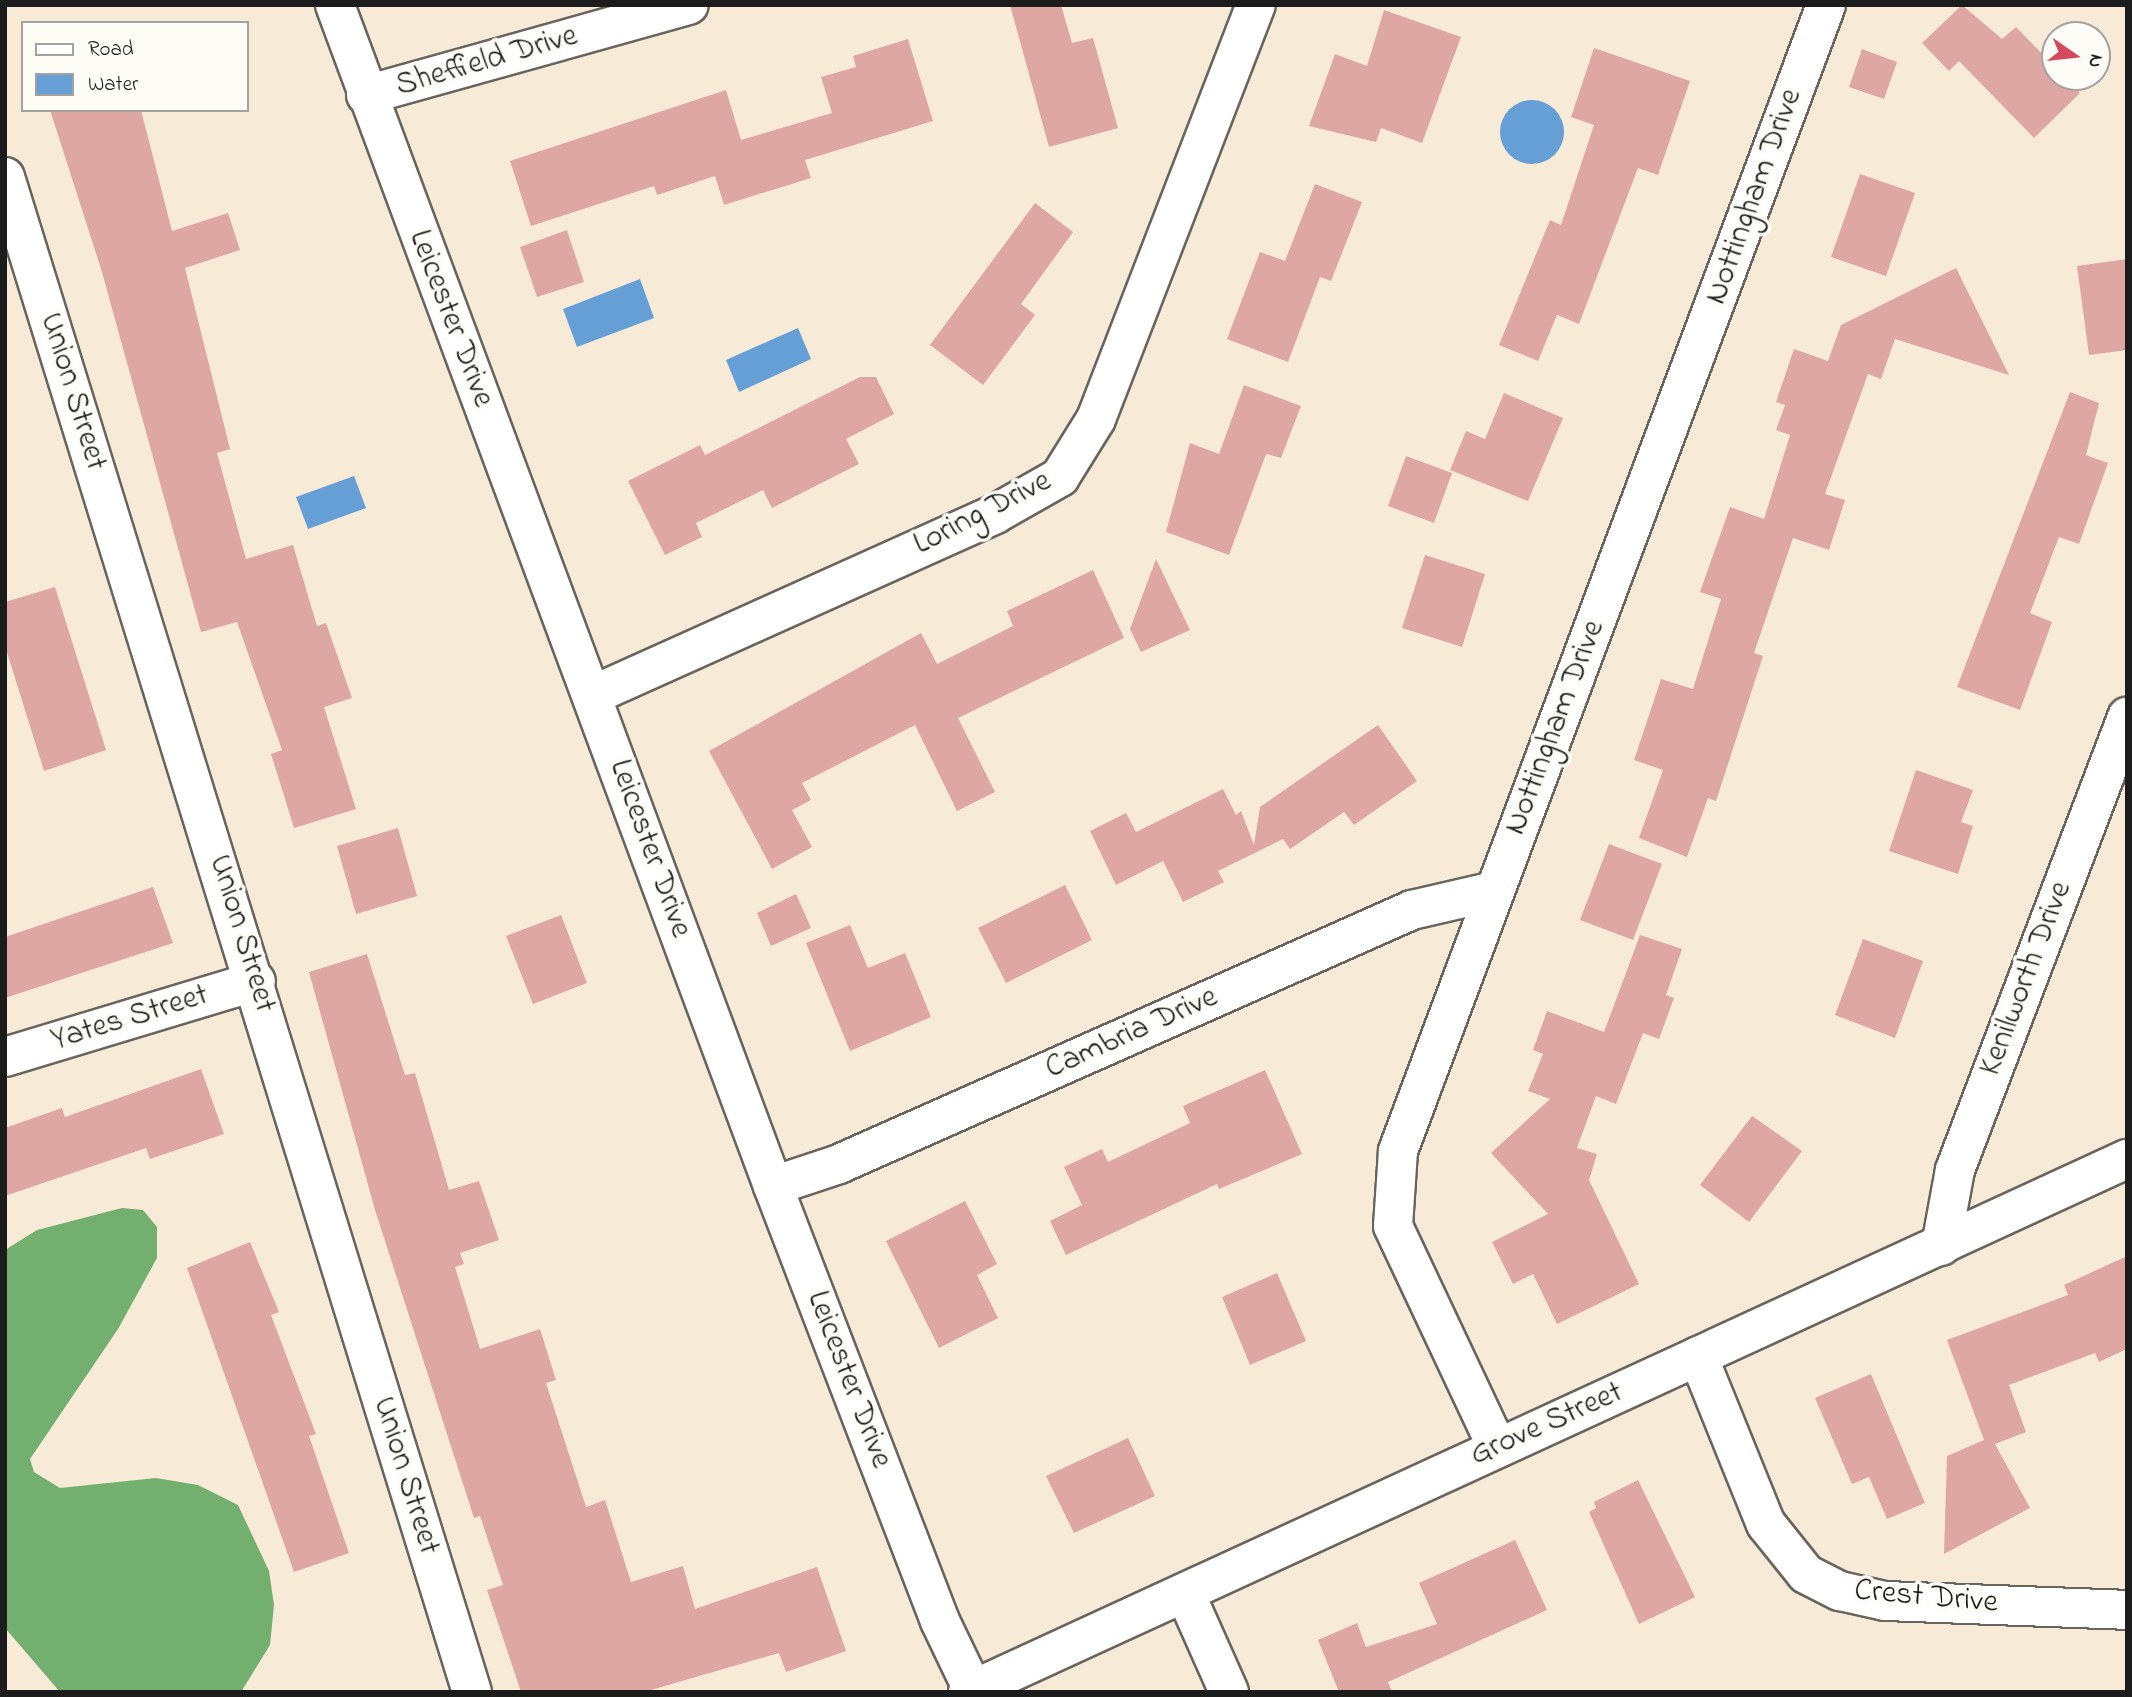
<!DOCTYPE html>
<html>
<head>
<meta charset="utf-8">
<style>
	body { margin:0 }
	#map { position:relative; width:2132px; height:1697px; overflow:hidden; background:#f7ebd8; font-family:"Indie Flower",sans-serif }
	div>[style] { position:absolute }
	.forest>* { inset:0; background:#73af6e }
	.water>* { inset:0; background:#669fd5 }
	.round { border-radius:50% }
	.building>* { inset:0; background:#dea7a4 }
	.roads { filter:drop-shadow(2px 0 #69645e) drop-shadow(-2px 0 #69645e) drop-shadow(0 2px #69645e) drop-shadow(0 -2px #69645e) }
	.minor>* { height:38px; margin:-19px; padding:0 19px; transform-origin:19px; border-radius:19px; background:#fff }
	span { translate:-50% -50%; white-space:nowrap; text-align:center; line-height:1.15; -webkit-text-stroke:7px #fdfcf7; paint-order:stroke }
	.street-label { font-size:32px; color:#1c1c1c }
	.frame { position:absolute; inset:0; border:7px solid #1c1c1c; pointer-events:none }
	.legend { position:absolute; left:21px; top:21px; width:228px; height:91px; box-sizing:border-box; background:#fdfcf7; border:2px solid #a3a29f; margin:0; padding:9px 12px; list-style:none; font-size:21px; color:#1c1c1c }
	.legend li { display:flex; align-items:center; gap:14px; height:35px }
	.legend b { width:35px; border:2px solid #a3a29f }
	.north { position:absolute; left:2041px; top:21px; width:70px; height:70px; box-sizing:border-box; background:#fdfcf7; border:2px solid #a3a29f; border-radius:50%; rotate:104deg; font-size:19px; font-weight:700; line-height:28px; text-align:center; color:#1c1c1c }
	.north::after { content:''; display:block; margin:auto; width:24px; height:32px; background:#d1495b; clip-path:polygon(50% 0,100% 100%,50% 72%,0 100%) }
</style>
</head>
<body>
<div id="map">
	<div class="forest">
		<i style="clip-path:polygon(122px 1208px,143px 1210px,157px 1227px,157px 1258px,118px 1329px,30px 1459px,34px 1472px,60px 1488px,156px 1478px,198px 1485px,238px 1505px,269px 1571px,274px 1605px,270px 1645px,241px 1692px,60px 1692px,5px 1628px,5px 1250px,37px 1230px)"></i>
	</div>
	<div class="water">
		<i class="round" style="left:1500px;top:100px;width:64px;height:64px"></i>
		<i style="clip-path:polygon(640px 279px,654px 318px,577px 347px,563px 309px)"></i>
		<i style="clip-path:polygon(798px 328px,811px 359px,739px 392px,726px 360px)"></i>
		<i style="clip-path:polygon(354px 476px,366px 508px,308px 529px,296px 497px)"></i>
	</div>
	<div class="building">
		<i style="clip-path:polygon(1010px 5px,1061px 5px,1072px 43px,1093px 38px,1118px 128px,1049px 147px)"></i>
		<i style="clip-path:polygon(1962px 5px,2002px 39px,2016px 27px,2055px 67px,2055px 77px,2065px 77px,2080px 93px,2034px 138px,1959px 61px,1949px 71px,1922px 43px)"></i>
		<i style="clip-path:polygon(1384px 10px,1461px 37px,1422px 143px,1381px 128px,1376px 142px,1309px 126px,1335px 54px,1367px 66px)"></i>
		<i style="clip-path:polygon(908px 39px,933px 121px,805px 160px,811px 178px,724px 205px,715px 176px,657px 195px,654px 186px,531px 226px,510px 161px,726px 90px,741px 140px,832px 113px,821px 77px,856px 67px,853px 56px)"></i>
		<i style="clip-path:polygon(1594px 48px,1690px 81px,1658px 175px,1638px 168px,1579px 324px,1557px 315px,1538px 361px,1499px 345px,1550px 220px,1561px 225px,1594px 125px,1571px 117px)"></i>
		<i style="clip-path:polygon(1862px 49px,1897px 62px,1884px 99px,1849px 87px)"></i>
		<i style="clip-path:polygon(50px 110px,141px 110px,172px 231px,228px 213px,240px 250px,185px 268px,230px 449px,217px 453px,246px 559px,293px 545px,317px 626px,326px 623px,352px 698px,324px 707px,356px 809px,294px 828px,271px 754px,282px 750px,237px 622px,201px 632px,102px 272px)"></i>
		<i style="clip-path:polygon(1860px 174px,1915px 193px,1886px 276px,1831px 257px)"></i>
		<i style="clip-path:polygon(1315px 184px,1362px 202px,1331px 281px,1320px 277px,1288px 362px,1227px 339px,1260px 252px,1285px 261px)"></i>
		<i style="clip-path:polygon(1035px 203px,1073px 232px,1021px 304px,1035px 315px,983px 385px,930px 345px)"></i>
		<i style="clip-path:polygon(567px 230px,584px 282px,537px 297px,520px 247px)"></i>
		<i style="clip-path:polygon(2127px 259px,2127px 350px,2089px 355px,2077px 266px)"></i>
		<i style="clip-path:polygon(1956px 268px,2009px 375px,1895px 339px,1881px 379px,1868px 374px,1825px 494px,1845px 500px,1829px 550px,1793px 538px,1754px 653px,1763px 656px,1716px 801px,1708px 798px,1687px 857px,1639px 838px,1663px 770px,1634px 760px,1661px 679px,1693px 689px,1721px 599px,1700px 592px,1730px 507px,1764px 519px,1790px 435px,1776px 430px,1785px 405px,1776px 402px,1794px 349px,1828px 361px,1841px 325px)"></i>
		<i style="clip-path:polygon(860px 377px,876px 377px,894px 414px,846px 439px,859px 464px,772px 508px,763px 490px,696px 523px,702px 537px,665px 555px,628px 481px,700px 445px,705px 455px)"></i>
		<i style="clip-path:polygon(1244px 385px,1301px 406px,1281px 458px,1266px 454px,1229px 555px,1166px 532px,1190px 443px,1219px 454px)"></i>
		<i style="clip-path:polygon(2070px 392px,2099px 403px,2086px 455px,2108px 463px,2079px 544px,2059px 537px,2030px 613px,2052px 622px,2020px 710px,1957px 687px)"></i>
		<i style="clip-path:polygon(1504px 393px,1563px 418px,1528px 501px,1450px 470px,1466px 431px,1485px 439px)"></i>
		<i style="clip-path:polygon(1406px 456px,1452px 473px,1434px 523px,1388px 506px)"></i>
		<i style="clip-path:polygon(1425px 555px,1485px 574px,1462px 647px,1402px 628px)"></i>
		<i style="clip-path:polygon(1156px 559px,1190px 630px,1141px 652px,1130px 629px)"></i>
		<i style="clip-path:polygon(1093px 570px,1124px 638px,958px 718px,995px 792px,957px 811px,915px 725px,802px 783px,811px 800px,792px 810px,812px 847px,772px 869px,709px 751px,921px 633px,937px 664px,1013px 626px,1007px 611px)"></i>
		<i style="clip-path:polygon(55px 587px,106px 750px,44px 771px,5px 646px,5px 602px)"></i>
		<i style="clip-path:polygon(1378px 725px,1417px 781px,1354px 825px,1344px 812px,1290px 849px,1283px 839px,1218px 871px,1224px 882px,1183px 902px,1163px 861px,1116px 885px,1090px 831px,1126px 813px,1136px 832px,1223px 789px,1236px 815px,1241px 811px,1254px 845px,1260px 807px)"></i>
		<i style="clip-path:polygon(1916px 770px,1973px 790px,1961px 822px,1973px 826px,1958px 874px,1889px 851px)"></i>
		<i style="clip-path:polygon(398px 828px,417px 896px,356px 914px,337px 846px)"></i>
		<i style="clip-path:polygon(1609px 844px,1662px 864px,1633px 940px,1580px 920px)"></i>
		<i style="clip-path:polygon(1065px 885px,1092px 940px,1006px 983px,978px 928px)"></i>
		<i style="clip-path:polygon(153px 887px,173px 943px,5px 998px,5px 937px)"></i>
		<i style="clip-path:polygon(796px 894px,811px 928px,771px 946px,757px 913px)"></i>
		<i style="clip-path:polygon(561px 915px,587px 983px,533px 1004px,506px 936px)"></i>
		<i style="clip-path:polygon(850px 925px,868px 968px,905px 953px,931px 1017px,850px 1051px,806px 943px)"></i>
		<i style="clip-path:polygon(1640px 935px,1682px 949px,1666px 995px,1674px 998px,1659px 1039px,1643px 1033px,1616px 1104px,1596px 1096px,1577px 1148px,1597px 1154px,1589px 1180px,1639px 1284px,1557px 1324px,1533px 1274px,1513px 1284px,1492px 1242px,1548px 1214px,1491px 1153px,1550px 1099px,1528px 1091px,1543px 1054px,1533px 1050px,1547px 1011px,1604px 1032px)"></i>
		<i style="clip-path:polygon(1863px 939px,1923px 961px,1895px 1038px,1835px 1015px)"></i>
		<i style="clip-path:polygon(367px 954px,405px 1075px,415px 1073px,449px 1190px,479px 1181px,499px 1240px,460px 1253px,464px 1264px,455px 1267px,480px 1349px,540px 1329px,556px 1380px,546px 1383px,586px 1507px,605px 1500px,631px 1582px,683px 1566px,695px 1609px,817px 1567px,846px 1651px,786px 1672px,779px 1653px,644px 1692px,521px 1692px,487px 1590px,503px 1585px,480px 1516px,474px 1518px,375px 1210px,309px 972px)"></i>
		<i style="clip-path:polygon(201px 1069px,224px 1134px,150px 1159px,146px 1148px,5px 1196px,5px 1128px,62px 1108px,65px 1117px)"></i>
		<i style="clip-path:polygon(1265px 1070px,1302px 1154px,1219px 1189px,1217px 1184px,1066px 1255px,1050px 1221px,1082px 1205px,1064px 1167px,1102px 1149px,1108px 1162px,1190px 1123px,1183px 1106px)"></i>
		<i style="clip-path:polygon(1752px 1116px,1802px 1151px,1749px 1222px,1700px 1185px)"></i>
		<i style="clip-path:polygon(965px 1201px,997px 1264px,977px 1275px,998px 1318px,939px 1348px,886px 1241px)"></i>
		<i style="clip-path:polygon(250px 1242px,279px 1312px,271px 1315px,316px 1434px,309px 1436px,349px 1553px,294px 1572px,187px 1268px)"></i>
		<i style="clip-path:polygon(2127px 1256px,2127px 1349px,2099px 1362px,2095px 1353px,2009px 1385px,2026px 1432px,1995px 1444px,2030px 1508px,1944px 1554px,1947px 1456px,1984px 1440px,1947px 1340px,2068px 1295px,2064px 1285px)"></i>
		<i style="clip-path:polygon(1277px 1273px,1306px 1341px,1250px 1365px,1222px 1297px)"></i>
		<i style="clip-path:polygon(1871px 1374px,1925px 1503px,1887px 1519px,1869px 1477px,1852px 1484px,1815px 1398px)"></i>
		<i style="clip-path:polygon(1128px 1438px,1155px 1496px,1074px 1533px,1046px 1476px)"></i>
		<i style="clip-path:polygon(1638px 1480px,1695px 1597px,1639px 1624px,1589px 1512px,1596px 1508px,1594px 1502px)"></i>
		<i style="clip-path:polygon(1515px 1540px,1547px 1610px,1388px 1682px,1392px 1692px,1339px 1692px,1318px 1640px,1357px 1623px,1366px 1647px,1437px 1624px,1419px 1583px)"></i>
	</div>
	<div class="roads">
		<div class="minor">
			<i style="left:335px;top:5px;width:1260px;rotate:69.65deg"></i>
			<i style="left:773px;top:1186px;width:466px;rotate:69deg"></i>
			<i style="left:940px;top:1621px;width:76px;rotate:64.4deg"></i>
			<i style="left:366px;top:95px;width:335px;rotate:-15.6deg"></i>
			<i style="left:5px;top:177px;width:1585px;rotate:72.87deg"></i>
			<i style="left:593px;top:695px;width:441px;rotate:-24.2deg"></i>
			<i style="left:995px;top:514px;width:75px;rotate:-29.6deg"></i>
			<i style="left:1060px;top:477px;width:68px;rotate:-58.2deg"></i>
			<i style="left:1096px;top:419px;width:444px;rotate:-68.9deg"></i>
			<i style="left:5px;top:1057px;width:262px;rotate:-16.8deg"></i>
			<i style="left:773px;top:1186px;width:70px;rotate:-18.4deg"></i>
			<i style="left:839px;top:1164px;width:627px;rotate:-23.91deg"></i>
			<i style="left:1412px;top:910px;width:84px;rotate:-13deg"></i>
			<i style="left:1941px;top:1246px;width:77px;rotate:-79.6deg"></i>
			<i style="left:1955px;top:1170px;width:485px;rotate:-69.2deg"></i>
			<i style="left:1698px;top:1356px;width:181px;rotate:68deg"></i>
			<i style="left:1766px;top:1524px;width:64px;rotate:51.3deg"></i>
			<i style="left:1806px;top:1574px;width:38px;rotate:27deg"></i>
			<i style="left:1840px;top:1591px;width:46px;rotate:12.5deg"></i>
			<i style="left:1885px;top:1601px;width:242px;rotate:2.1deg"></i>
			<i style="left:1497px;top:1447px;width:244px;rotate:-115.2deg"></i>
			<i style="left:1393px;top:1226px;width:75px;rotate:-86.2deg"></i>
			<i style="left:1398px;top:1151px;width:1223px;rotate:-69.52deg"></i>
			<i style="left:1185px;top:1593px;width:108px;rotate:66deg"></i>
			<i style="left:968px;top:1692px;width:1276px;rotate:-24.7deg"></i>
		</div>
	</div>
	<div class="street-label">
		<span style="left:487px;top:62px;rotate:-16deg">Sheffield Drive</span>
		<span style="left:1755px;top:197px;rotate:-70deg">Nottingham Drive</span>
		<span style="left:450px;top:319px;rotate:69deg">Leicester Drive</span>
		<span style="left:72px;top:392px;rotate:73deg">Union Street</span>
		<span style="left:983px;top:514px;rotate:-27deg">Loring Drive</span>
		<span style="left:1556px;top:728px;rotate:-69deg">Nottingham Drive</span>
		<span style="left:649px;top:849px;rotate:70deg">Leicester Drive</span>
		<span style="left:241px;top:934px;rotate:73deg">Union Street</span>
		<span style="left:2027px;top:979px;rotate:-69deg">Kenilworth Drive</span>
		<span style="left:130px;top:1019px;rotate:-17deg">Yates Street</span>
		<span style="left:1132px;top:1034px;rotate:-24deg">Cambria Drive</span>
		<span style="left:848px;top:1380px;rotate:69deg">Leicester Drive</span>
		<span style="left:1547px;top:1425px;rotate:-24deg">Grove Street</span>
		<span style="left:405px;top:1476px;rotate:73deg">Union Street</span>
		<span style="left:1926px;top:1598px;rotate:5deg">Crest Drive</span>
	</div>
	<div class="frame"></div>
	<ul class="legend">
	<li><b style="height:9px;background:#fff"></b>Road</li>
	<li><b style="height:19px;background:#669fd5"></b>Water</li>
	</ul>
	<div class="north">N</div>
</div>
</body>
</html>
